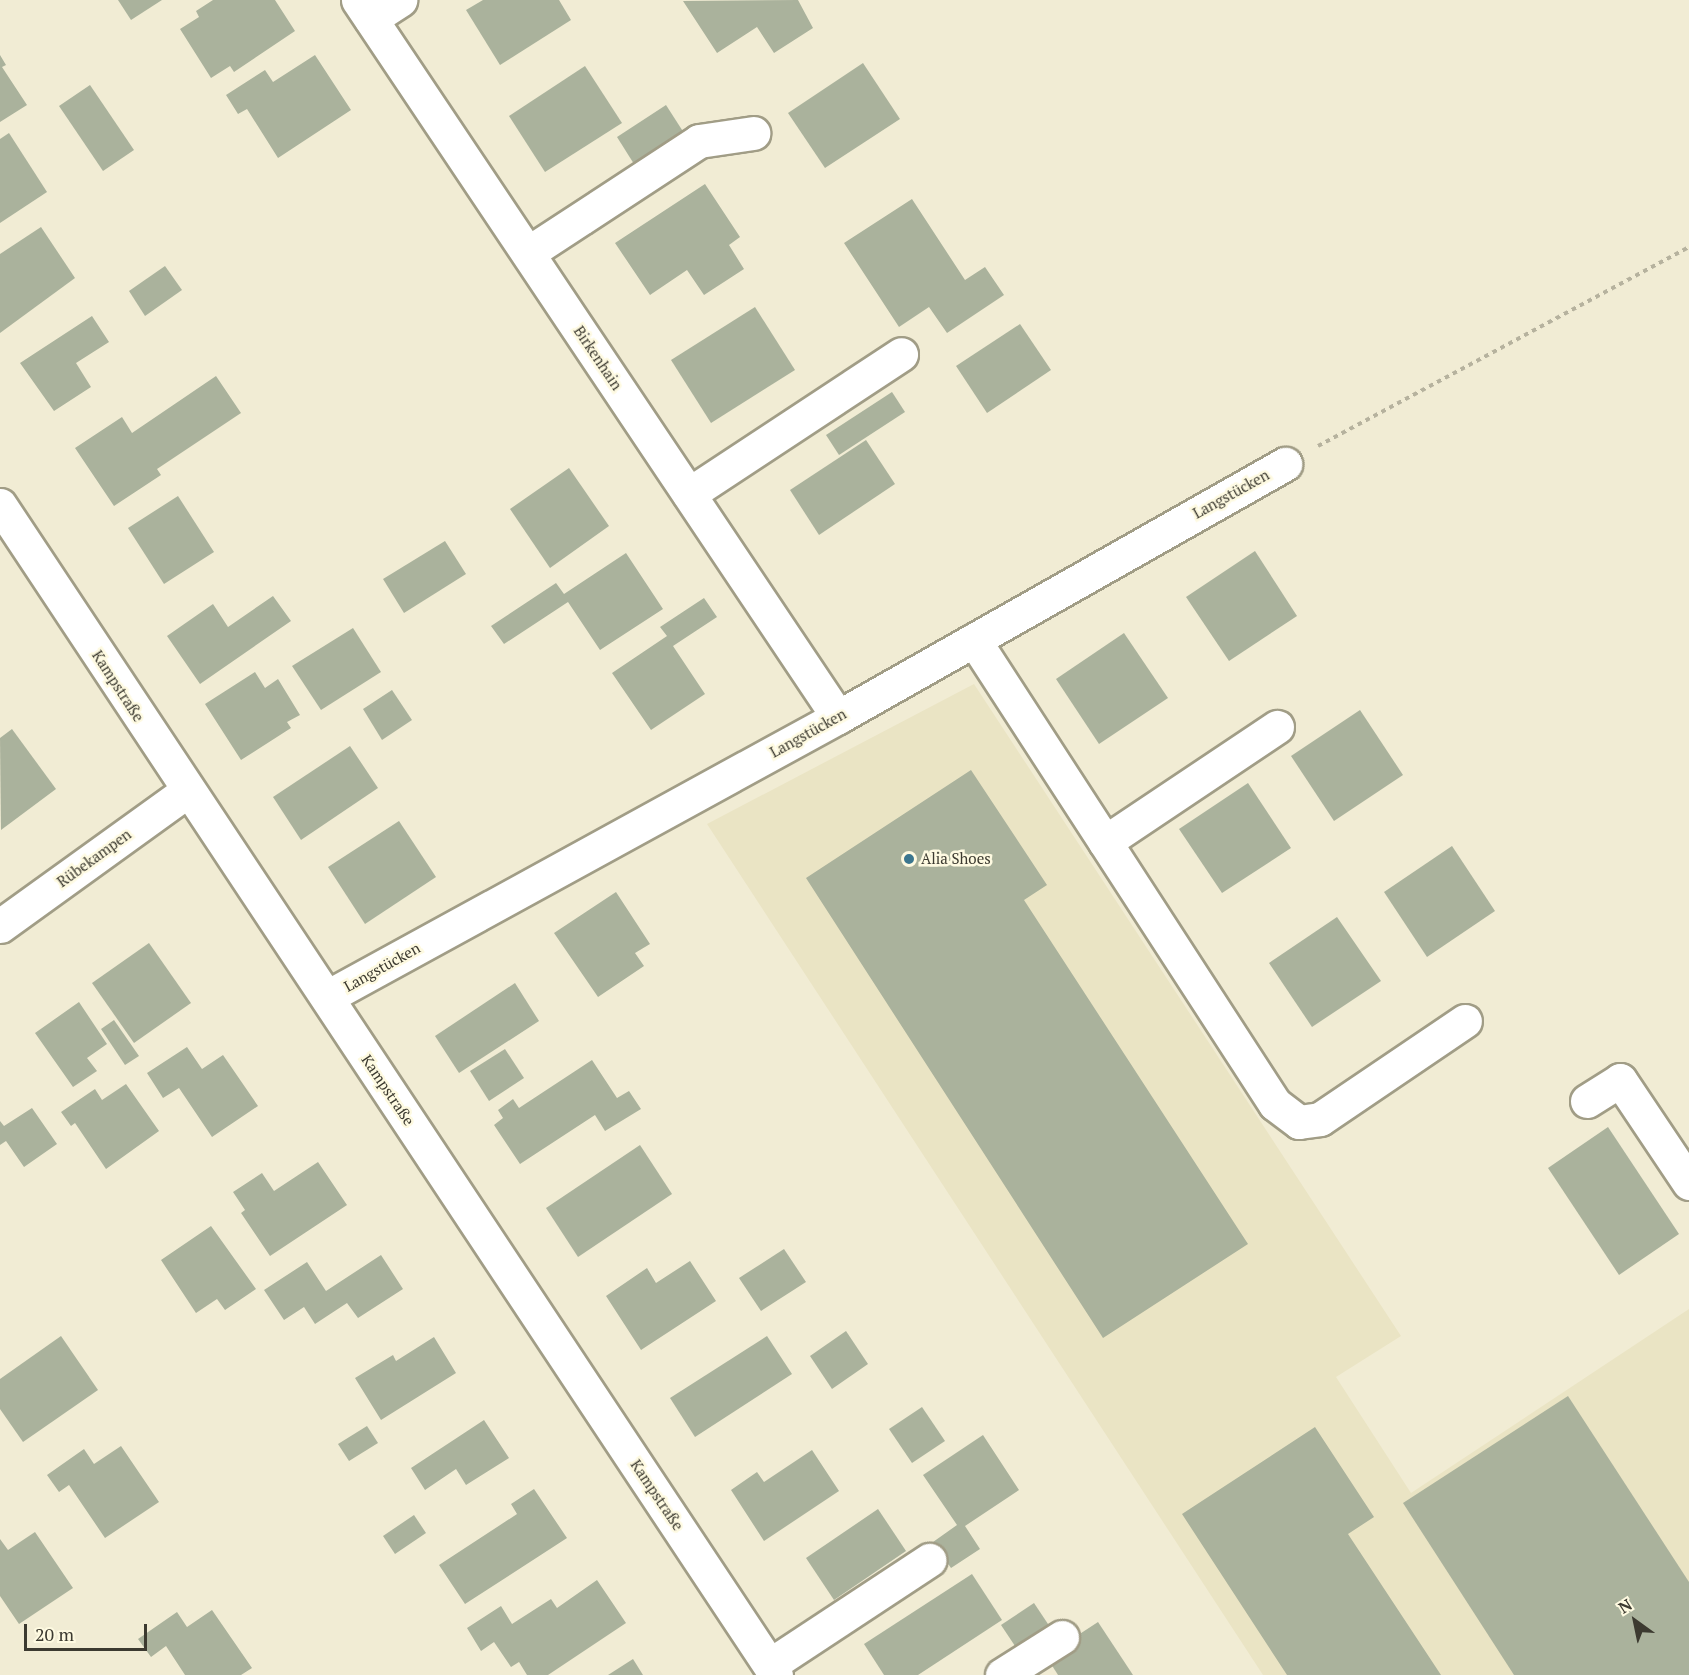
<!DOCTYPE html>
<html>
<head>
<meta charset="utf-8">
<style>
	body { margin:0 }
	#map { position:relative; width:1689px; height:1675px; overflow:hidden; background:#f1ecd4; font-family:"PT Serif",serif }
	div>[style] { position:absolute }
	.built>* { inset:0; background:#eae4c4 }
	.building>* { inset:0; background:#aab29c }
	.path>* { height:4px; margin-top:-2px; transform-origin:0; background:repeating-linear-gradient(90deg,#b6b29e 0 4.5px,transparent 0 9px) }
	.roads { filter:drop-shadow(2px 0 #a19d86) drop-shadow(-2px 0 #a19d86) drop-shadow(0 2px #a19d86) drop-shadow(0 -2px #a19d86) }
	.minor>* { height:33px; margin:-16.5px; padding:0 16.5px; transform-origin:16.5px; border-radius:16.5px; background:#fff }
	.dots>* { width:16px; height:16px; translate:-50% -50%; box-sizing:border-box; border:3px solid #fefae1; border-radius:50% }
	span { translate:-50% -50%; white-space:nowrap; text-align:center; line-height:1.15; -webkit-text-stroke:5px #fefae1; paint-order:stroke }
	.street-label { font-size:15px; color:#3c3a30 }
	.poi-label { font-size:15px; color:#3c3a30 }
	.left { translate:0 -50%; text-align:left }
	.north { position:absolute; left:1605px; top:1591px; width:60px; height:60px; -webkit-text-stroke:4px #fefae1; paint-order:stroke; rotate:327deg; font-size:16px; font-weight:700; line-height:24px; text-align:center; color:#3c3a30 }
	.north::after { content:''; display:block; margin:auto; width:21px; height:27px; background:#3c3a30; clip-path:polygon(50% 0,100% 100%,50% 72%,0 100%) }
	.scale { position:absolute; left:24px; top:1624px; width:123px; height:27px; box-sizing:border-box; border:3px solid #3c3a30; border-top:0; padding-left:8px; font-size:18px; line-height:21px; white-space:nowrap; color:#3c3a30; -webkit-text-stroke:4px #fefae1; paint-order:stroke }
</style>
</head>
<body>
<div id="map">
	<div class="built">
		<i style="clip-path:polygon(974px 684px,1401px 1336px,1336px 1377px,1411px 1493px,1689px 1309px,1689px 1675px,1263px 1675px,707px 824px)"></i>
	</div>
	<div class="building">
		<i style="clip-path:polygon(118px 0,162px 0,131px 20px)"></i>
		<i style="clip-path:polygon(213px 0,275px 0,295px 31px,234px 72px,230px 66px,211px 78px,180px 29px,199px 17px,196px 11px)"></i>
		<i style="clip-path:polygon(483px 0,559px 0,571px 20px,500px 65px,466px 10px)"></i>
		<i style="clip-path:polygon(798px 0,813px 28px,774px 53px,757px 27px,717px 53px,683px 1px)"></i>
		<i style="clip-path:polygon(0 55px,6px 65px,2px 67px,27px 105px,0 122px)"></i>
		<i style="clip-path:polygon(315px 55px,351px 110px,278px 158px,247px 109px,238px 114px,226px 95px,265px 70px,273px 82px)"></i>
		<i style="clip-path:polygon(863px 63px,900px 119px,825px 168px,788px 113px)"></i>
		<i style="clip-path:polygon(585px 66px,622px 123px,545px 172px,509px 116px)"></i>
		<i style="clip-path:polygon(90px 85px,134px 150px,103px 171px,59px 106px)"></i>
		<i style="clip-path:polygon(666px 105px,684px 133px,634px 164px,617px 137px)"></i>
		<i style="clip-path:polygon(9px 133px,47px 192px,0 223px,0 139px)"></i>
		<i style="clip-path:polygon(705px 184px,740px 237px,729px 245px,744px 269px,704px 295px,687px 270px,650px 295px,615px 243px)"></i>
		<i style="clip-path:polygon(912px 199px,965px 280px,985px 267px,1004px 295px,947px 333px,929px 307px,899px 327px,844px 243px)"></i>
		<i style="clip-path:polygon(41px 227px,75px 278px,0 333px,0 254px)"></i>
		<i style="clip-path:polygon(165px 266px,182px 290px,145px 316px,129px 291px)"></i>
		<i style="clip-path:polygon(755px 307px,795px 370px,711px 423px,671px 360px)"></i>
		<i style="clip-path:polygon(92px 316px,109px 342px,76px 363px,91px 387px,54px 411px,20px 363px)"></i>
		<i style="clip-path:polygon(1020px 324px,1051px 370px,987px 413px,956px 366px)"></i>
		<i style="clip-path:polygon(216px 376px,241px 413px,157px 469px,161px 475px,114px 506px,75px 448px,122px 417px,132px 433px)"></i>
		<i style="clip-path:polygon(892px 392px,905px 412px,839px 455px,826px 435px)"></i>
		<i style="clip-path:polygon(866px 440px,895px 484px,819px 535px,790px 490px)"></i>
		<i style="clip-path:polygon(569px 468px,609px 526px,550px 568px,510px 509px)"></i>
		<i style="clip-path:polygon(178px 496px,214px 552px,164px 584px,128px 528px)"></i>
		<i style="clip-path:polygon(445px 541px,466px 574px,404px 613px,383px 579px)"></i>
		<i style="clip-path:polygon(1255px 551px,1297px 616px,1229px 661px,1186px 597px)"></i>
		<i style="clip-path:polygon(626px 553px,663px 609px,600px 650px,568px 602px,504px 644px,491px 626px,556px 583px,564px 594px)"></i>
		<i style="clip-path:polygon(273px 596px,291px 621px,200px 684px,167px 636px,213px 604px,228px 627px)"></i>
		<i style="clip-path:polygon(704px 598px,717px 617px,673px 646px,705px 694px,651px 730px,612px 673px,667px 636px,660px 627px)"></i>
		<i style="clip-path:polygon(353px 628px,381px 672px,321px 710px,292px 666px)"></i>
		<i style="clip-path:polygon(1124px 633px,1168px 698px,1099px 744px,1056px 679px)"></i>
		<i style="clip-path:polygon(255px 672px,265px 688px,278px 679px,300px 715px,287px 722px,291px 728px,241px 760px,205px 704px)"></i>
		<i style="clip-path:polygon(392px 690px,412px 720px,382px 740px,363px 709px)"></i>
		<i style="clip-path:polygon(1360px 710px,1403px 775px,1334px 821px,1291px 756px)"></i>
		<i style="clip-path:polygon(12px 729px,56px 789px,1px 830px,0 738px)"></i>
		<i style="clip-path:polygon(350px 746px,378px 788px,301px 840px,273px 797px)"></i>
		<i style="clip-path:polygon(971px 770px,1047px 885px,1024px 900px,1248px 1244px,1103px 1338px,806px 878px)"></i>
		<i style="clip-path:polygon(1248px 783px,1291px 848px,1222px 893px,1179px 829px)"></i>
		<i style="clip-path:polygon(399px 821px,436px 877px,365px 924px,328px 867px)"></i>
		<i style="clip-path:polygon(1452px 846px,1495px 911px,1427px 957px,1384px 892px)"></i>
		<i style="clip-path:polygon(616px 892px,650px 944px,635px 953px,644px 966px,598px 997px,554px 933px)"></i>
		<i style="clip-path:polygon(1337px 917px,1381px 981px,1312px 1027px,1269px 963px)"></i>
		<i style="clip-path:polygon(149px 943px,191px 1003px,134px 1043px,92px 983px)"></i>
		<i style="clip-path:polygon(515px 983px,539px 1021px,459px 1073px,435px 1036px)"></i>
		<i style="clip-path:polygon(79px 1002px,107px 1044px,87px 1058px,97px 1071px,73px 1087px,35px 1033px)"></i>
		<i style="clip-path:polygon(114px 1020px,139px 1056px,125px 1065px,101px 1029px)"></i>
		<i style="clip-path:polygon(187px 1047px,202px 1069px,223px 1055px,258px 1106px,212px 1137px,179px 1088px,163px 1098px,147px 1073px)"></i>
		<i style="clip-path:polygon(505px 1049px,524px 1078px,489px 1101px,470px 1071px)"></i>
		<i style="clip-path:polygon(592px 1060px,617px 1098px,629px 1091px,641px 1109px,605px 1131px,595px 1115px,520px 1164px,494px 1125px,503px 1118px,498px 1110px,513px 1099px,519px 1108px)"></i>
		<i style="clip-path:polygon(126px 1084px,159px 1131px,106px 1169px,75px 1123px,71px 1126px,61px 1112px,95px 1089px,102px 1100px)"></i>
		<i style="clip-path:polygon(32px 1108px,57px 1144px,24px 1167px,6px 1141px,0 1145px,0 1121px,4px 1126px)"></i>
		<i style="clip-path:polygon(1608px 1127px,1679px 1234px,1619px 1275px,1548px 1168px)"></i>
		<i style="clip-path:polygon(640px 1145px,672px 1194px,578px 1257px,546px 1208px)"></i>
		<i style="clip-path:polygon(318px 1162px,347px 1205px,270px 1256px,241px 1213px,245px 1210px,233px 1192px,262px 1173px,274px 1191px)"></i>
		<i style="clip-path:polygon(211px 1226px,256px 1289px,225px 1310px,217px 1299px,196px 1313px,161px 1260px)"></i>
		<i style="clip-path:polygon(784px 1249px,806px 1282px,761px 1311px,739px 1278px)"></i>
		<i style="clip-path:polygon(381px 1255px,403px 1289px,358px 1318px,347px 1303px,315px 1324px,304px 1307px,284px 1320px,264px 1290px,307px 1262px,326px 1291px)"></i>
		<i style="clip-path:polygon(690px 1261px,716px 1301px,641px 1350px,606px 1296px,647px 1268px,656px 1283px)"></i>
		<i style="clip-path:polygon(846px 1331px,868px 1364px,832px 1389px,810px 1356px)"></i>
		<i style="clip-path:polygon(61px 1336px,98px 1390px,23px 1442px,0 1409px,0 1379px)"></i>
		<i style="clip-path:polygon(767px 1336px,792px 1374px,695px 1437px,670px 1398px)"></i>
		<i style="clip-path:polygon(434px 1337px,456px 1373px,381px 1420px,355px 1378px,393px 1355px,396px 1361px)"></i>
		<i style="clip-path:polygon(1568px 1396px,1689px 1582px,1689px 1675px,1514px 1675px,1403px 1503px)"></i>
		<i style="clip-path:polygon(922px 1407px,945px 1441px,912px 1463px,889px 1429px)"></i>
		<i style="clip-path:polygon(484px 1420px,509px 1458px,466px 1485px,456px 1469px,425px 1490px,411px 1468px)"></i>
		<i style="clip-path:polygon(367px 1426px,378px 1443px,349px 1461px,338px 1444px)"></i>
		<i style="clip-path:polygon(1315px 1427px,1374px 1517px,1348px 1534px,1441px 1675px,1287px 1675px,1182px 1514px)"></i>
		<i style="clip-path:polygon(983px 1435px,1019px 1490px,965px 1526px,980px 1549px,951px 1568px,933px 1542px,957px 1525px,923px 1475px)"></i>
		<i style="clip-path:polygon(121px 1446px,159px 1502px,105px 1538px,69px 1485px,59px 1492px,47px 1475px,84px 1449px,94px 1464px)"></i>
		<i style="clip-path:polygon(812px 1450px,839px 1491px,764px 1541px,731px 1490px,757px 1472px,764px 1482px)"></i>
		<i style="clip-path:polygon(534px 1489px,567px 1538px,465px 1604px,439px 1565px,517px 1514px,511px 1504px)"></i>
		<i style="clip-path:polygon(878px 1509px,906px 1551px,834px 1600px,806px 1558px)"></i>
		<i style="clip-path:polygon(414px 1515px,426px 1533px,395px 1554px,383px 1536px)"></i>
		<i style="clip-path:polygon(35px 1532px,73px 1588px,19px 1624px,0 1596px,0 1539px,8px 1550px)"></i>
		<i style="clip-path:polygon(972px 1574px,1002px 1620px,918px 1675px,884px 1675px,864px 1644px)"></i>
		<i style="clip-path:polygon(597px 1580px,626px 1623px,548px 1675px,527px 1675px,519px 1662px,511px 1667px,494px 1642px,481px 1651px,467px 1628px,501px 1606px,512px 1624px,551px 1599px,557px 1608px)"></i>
		<i style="clip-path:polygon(1034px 1603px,1052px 1630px,1019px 1652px,1001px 1625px)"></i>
		<i style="clip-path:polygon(212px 1610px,252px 1668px,241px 1675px,185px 1675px,166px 1646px,151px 1657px,138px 1639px,177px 1612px,187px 1627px)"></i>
		<i style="clip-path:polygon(1098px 1622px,1133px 1675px,1058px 1675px,1046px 1656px)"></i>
		<i style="clip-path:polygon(633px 1659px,643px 1675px,608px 1675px)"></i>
	</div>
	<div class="path">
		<i style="left:1318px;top:446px;width:421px;rotate:-28.2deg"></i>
	</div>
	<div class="roads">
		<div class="minor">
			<i style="left:358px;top:0;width:863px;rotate:56.2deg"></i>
			<i style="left:371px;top:19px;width:35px;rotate:-33deg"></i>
			<i style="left:528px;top:253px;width:204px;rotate:-33.2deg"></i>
			<i style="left:699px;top:141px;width:55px;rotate:-8.4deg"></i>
			<i style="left:689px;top:494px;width:254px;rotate:-33.4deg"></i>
			<i style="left:0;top:505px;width:1404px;rotate:56.45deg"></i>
			<i style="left:974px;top:640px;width:553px;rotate:57.03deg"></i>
			<i style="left:1275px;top:1104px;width:30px;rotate:37deg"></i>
			<i style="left:1299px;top:1122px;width:21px;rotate:-8deg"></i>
			<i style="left:1320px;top:1119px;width:175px;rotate:-34.1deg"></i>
			<i style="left:1105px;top:842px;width:207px;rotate:-33.8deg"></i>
			<i style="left:0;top:926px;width:231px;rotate:-35.8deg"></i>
			<i style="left:327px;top:997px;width:583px;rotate:-28.72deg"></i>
			<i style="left:838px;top:717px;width:514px;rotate:-29.51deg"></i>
			<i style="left:1587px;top:1101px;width:39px;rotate:-32deg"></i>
			<i style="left:1620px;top:1080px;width:124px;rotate:56.2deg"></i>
			<i style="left:770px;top:1665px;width:191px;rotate:-33.4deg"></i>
			<i style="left:1002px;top:1675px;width:71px;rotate:-32.3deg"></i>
		</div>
	</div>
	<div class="dots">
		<i style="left:909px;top:859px;background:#3c778f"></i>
	</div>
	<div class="street-label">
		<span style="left:598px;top:358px;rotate:56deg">Birkenhain</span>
		<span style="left:1231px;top:494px;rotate:-29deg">Langstücken</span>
		<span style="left:118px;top:686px;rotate:57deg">Kampstraße</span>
		<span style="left:808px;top:733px;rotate:-29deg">Langstücken</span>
		<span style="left:94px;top:858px;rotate:-36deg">Rübekampen</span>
		<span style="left:382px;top:967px;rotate:-29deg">Langstücken</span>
		<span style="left:388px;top:1090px;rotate:56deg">Kampstraße</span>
		<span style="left:657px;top:1495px;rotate:56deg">Kampstraße</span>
	</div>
	<div class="poi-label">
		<span class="left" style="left:921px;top:859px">Alia Shoes</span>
	</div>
	<div class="north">N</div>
	<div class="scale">20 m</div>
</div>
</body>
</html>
